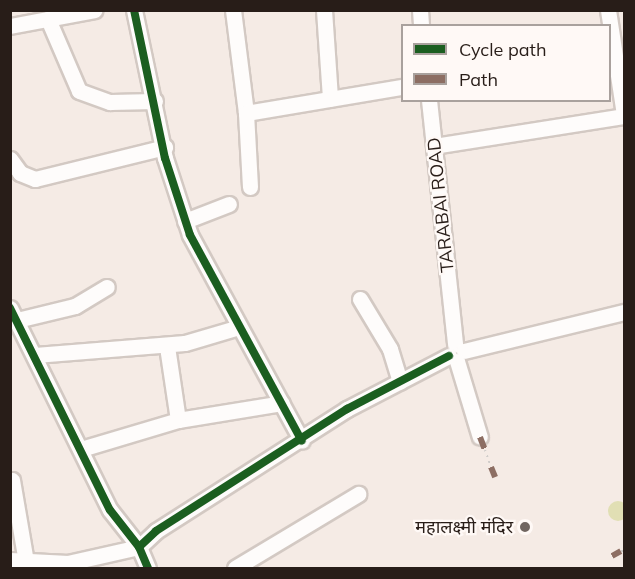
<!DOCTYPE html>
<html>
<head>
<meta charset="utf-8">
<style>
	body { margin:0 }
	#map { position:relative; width:635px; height:579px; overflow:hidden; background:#f5ebe5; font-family:Mulish,"Noto Sans Devanagari",sans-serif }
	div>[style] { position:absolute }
	.green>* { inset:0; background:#e1dfb4 }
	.round { border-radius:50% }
	.path>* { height:2px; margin-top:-1px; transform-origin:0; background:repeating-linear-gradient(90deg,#cfccc9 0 1.5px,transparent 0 6px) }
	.roads { filter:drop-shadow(2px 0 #d3c9c3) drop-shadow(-2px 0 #d3c9c3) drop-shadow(0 2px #d3c9c3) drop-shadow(0 -2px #d3c9c3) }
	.minor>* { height:15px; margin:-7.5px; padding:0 7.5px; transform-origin:7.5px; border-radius:7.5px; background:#fefcfb }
	.quiet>* { height:6px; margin-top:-3px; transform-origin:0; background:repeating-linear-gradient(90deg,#8d6e63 0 12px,transparent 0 18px) }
	.cycleway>* { height:8px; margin:-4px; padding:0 4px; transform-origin:4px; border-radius:4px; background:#1b5e20 }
	.dots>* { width:16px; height:16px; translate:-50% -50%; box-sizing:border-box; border:3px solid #fff9f6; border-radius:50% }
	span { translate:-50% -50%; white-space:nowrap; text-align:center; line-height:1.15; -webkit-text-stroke:4.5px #fff9f6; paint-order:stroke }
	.street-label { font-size:18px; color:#281d18 }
	.poi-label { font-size:18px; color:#281d18 }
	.right { translate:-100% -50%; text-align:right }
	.frame { position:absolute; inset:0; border:12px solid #281d18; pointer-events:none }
	.legend { position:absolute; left:401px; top:24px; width:210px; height:78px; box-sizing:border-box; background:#fff9f6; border:2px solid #a9a19d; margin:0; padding:8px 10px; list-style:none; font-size:18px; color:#281d18 }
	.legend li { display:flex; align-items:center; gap:12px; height:30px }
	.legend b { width:30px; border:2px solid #a9a19d }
</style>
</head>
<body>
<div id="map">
	<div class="green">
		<i class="round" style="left:608px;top:501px;width:20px;height:20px"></i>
	</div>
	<div class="path">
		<i style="left:485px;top:450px;width:18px;rotate:71deg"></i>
		<i style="left:621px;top:551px;width:3px"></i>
	</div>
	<div class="roads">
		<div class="minor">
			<i style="left:134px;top:10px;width:151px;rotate:78.2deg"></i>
			<i style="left:165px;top:158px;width:81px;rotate:72deg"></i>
			<i style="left:190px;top:235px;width:234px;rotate:61.5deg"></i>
			<i style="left:233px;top:10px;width:104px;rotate:82.8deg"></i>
			<i style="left:246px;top:113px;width:158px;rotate:-9.5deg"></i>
			<i style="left:324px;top:10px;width:89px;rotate:86.1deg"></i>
			<i style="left:420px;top:10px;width:16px;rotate:86deg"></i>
			<i style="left:608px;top:10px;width:105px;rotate:81.3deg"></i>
			<i style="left:48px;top:19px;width:78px;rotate:66.7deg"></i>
			<i style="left:79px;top:91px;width:33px;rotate:20deg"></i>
			<i style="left:110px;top:102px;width:45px;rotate:-1.3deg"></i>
			<i style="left:10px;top:26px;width:86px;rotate:-10.7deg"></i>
			<i style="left:429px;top:100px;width:246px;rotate:83.9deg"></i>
			<i style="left:246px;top:113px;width:74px;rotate:86.9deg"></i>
			<i style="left:434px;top:146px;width:192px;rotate:-9deg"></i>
			<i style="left:10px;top:159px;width:17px;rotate:54deg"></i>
			<i style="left:20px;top:173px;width:16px;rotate:22deg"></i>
			<i style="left:35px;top:179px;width:134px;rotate:-13.8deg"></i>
			<i style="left:185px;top:221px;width:47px;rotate:-21.1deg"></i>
			<i style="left:360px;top:299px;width:58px;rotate:59deg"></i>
			<i style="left:390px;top:349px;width:34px;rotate:73deg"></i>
			<i style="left:10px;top:308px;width:225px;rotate:63.7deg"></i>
			<i style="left:110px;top:510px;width:47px;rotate:51.9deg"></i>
			<i style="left:139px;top:547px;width:23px;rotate:67deg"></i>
			<i style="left:17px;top:320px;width:60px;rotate:-13.6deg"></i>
			<i style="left:75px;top:306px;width:37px;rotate:-31deg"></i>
			<i style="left:464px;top:351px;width:165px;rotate:-13.7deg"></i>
			<i style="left:35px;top:355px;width:150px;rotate:-4.6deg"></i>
			<i style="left:185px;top:343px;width:56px;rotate:-16.5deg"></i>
			<i style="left:457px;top:361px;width:79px;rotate:73.2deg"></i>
			<i style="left:178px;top:420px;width:105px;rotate:-9.3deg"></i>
			<i style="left:81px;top:449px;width:101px;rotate:-16.6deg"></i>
			<i style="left:178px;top:420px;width:75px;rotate:-98.5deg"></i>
			<i style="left:12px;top:480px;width:83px;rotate:80.3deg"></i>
			<i style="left:139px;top:547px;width:23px;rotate:-43deg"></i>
			<i style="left:156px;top:531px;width:227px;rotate:-32.6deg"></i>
			<i style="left:347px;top:409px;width:115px;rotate:-27.5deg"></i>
			<i style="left:10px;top:560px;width:58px;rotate:3deg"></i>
			<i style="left:68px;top:563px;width:73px;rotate:-12.7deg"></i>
			<i style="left:235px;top:568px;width:144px;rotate:-31deg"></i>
		</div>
	</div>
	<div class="quiet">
		<i style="left:480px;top:437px;width:14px;rotate:69deg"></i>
		<i style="left:491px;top:467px;width:11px;rotate:68deg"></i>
		<i style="left:612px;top:556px;width:10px;rotate:-29deg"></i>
	</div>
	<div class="cycleway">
		<i style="left:134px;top:10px;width:151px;rotate:78.2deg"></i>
		<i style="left:165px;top:158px;width:81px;rotate:72deg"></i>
		<i style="left:190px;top:235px;width:234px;rotate:61.5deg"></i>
		<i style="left:10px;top:308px;width:225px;rotate:63.7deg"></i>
		<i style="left:110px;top:510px;width:47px;rotate:51.9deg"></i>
		<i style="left:139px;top:547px;width:23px;rotate:67deg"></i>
		<i style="left:139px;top:547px;width:23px;rotate:-43deg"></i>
		<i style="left:156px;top:531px;width:227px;rotate:-32.6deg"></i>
		<i style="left:347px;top:409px;width:115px;rotate:-27.5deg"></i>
	</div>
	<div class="dots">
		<i style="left:525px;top:527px;background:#706560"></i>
	</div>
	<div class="street-label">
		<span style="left:441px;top:205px;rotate:-96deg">TARABAI ROAD</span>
	</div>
	<div class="poi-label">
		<span class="right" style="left:513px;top:527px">महालक्ष्मी मंदिर</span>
	</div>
	<div class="frame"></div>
	<ul class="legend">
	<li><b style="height:8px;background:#1b5e20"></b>Cycle path</li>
	<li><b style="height:8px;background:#8d6e63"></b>Path</li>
	</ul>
</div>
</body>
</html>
